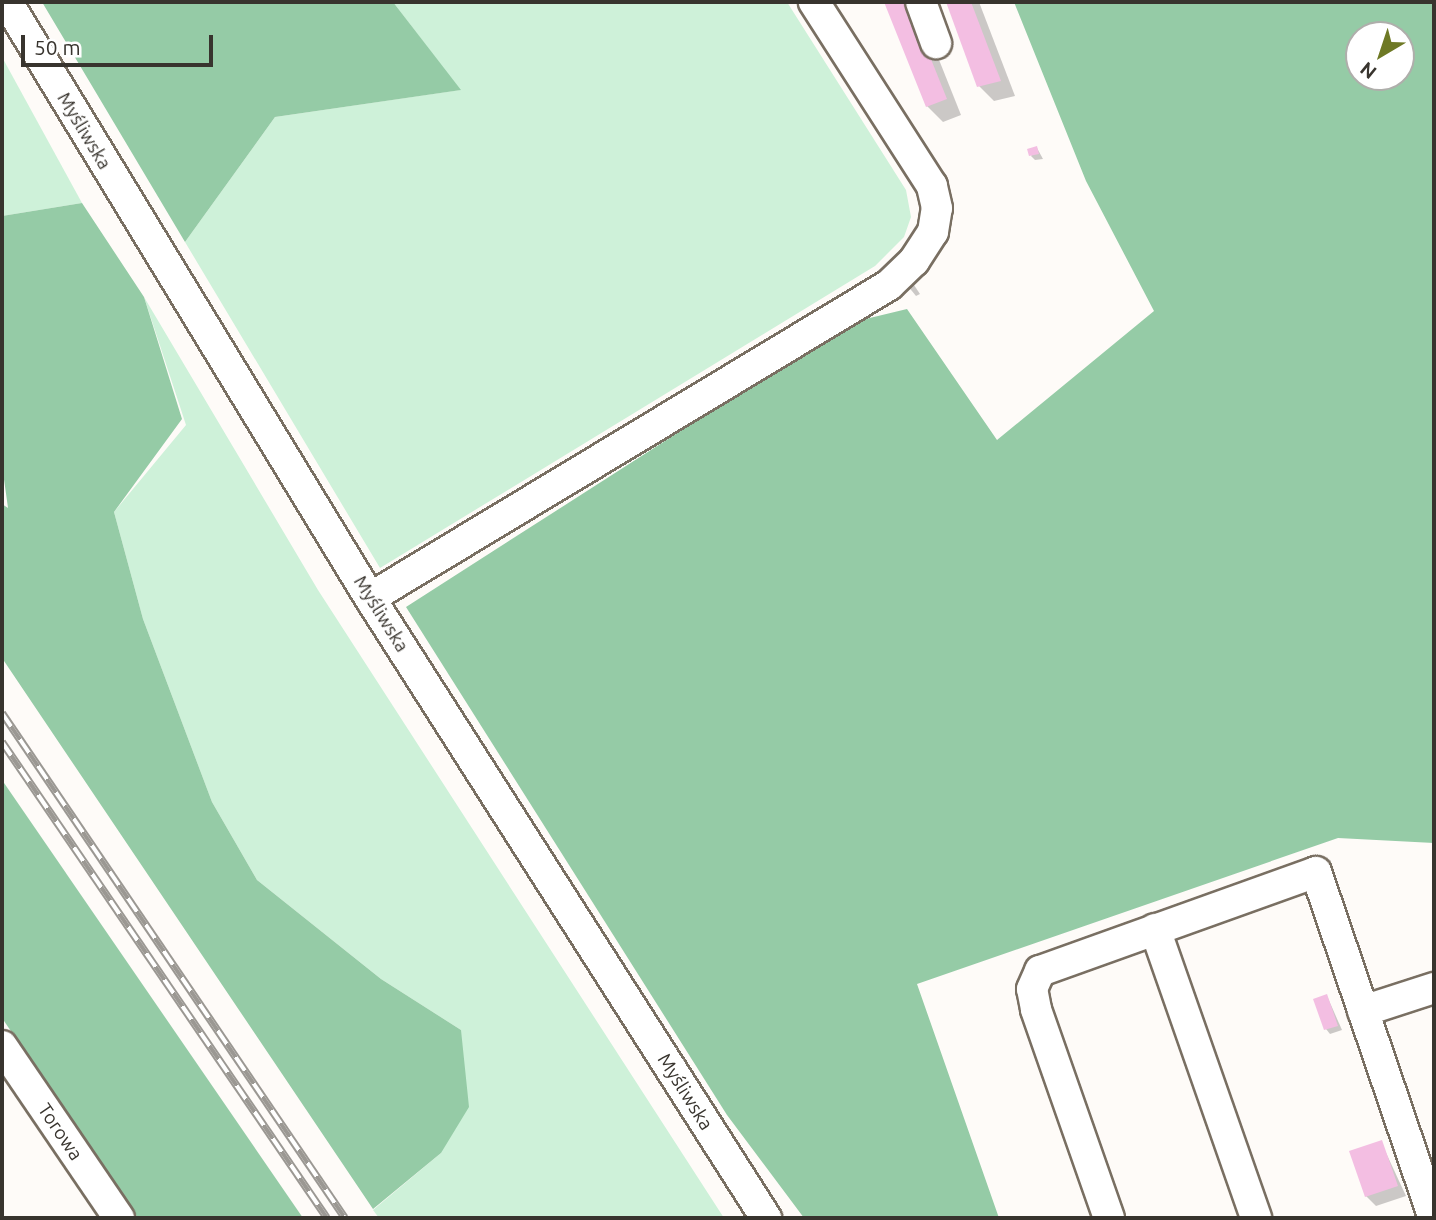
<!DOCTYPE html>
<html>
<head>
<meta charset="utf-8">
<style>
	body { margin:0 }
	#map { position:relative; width:1436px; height:1220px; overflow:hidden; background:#fefbf8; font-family:Ubuntu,sans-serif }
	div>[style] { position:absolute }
	.green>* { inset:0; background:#cef1d9 }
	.forest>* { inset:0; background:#95cba6 }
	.shadow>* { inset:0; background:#0003 }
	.building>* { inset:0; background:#f3bee2 }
	.roads { filter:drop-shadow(2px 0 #796f62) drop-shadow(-2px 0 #796f62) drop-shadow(0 2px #796f62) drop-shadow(0 -2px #796f62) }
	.minor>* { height:30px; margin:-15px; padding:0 15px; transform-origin:15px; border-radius:15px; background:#fff }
	.rail>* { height:8px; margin-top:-4px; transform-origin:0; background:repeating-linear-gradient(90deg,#fff 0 16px,#9b9893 0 32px); box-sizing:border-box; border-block:2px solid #9b9893 }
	span { translate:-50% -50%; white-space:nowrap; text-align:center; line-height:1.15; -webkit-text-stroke:7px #fff; paint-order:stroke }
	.street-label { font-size:19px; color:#38342e }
	.frame { position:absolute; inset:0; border:4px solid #38342e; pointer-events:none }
	.north { position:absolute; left:1345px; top:21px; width:70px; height:70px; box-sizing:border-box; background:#fff; border:2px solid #afaeab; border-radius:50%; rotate:219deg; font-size:19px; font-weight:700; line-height:28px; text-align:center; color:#38342e }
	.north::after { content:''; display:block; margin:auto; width:24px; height:32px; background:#6e7925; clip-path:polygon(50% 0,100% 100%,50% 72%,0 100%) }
	.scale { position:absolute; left:21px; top:35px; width:192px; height:32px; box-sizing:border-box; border:4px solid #38342e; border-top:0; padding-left:9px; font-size:21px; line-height:24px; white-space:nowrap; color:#38342e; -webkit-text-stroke:5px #fff; paint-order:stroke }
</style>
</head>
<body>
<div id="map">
	<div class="green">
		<i style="clip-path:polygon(393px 2px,787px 2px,906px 190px,911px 217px,904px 237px,875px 266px,380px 568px,185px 242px,275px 117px,460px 90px)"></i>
		<i style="clip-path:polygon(2px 57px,82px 203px,2px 216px)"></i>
		<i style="clip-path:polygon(144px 297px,318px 590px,724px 1218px,379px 1218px,373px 1210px,441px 1153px,461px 1030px,381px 979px,257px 880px,212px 802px,143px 619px,114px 512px,186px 425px)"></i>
	</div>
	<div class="forest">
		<i style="clip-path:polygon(42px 2px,393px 2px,461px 90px,275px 117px,185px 242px)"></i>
		<i style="clip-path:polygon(evenodd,1014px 2px,1434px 2px,1434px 843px,1338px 838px,917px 984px,999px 1218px,804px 1218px,727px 1115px,406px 607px,849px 323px,907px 309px,997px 440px,1154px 311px,1086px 181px,1014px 2px,1359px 35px,1401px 35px,1401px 77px,1359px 77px,1359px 35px)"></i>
		<i style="clip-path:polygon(82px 203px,144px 297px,182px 419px,114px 512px,143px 619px,212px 802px,257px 880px,381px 979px,461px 1030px,469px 1107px,441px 1153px,373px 1209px,2px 658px,2px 504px,8px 508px,2px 465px,2px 216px)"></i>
		<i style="clip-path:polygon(2px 780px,303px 1218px,138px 1218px,2px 1018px)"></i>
	</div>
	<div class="shadow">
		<i style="clip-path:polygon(886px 2px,916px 2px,961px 115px,943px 122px,927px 106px)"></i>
		<i style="clip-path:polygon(948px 2px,979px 2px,1015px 96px,994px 101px,979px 86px)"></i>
		<i style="clip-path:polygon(1037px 148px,1043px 159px,1035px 160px,1031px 156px)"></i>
		<i style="clip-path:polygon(912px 282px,920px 294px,916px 296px,907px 285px)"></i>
		<i style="clip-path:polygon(1327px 996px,1342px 1030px,1330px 1034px,1326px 1029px)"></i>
		<i style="clip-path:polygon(1381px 1142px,1406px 1196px,1376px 1206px,1366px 1196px)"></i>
	</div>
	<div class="building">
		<i style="clip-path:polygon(884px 2px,908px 2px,947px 99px,926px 107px)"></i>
		<i style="clip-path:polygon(946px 2px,971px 2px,1001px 81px,977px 87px)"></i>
		<i style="clip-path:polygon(1037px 146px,1039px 154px,1029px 156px,1027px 149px)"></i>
		<i style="clip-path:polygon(1327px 994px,1338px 1026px,1324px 1030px,1313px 999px)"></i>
		<i style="clip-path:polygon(1382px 1140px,1398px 1186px,1365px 1197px,1349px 1151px)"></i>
	</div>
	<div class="roads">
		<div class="minor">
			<i style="left:7px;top:2px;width:698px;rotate:58.66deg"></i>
			<i style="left:370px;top:598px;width:736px;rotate:57.43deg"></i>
			<i style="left:921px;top:2px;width:44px;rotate:69.9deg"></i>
			<i style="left:370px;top:598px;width:606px;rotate:-31.09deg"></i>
			<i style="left:889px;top:285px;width:35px;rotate:-44deg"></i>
			<i style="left:914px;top:261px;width:35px;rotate:-57deg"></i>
			<i style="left:933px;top:232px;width:24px;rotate:-81deg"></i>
			<i style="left:937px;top:208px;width:23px;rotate:-103deg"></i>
			<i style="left:932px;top:186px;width:219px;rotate:-122.7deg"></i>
			<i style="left:1155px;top:929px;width:306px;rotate:70.7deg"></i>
			<i style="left:1363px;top:1011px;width:75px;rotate:-17.9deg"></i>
			<i style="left:2px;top:1046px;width:208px;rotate:55.8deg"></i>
			<i style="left:1109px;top:1218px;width:221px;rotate:-109.3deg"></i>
			<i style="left:1036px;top:1009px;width:20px;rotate:-101deg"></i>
			<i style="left:1032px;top:989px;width:20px;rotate:-66deg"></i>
			<i style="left:1040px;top:971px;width:293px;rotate:-19.7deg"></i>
			<i style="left:1316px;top:872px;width:366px;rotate:71.2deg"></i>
		</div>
	</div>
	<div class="rail">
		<i style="left:2px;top:713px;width:610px;rotate:55.82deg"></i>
		<i style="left:2px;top:742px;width:576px;rotate:55.68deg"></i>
	</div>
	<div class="street-label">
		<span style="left:84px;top:131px;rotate:59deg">Myśliwska</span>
		<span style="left:381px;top:614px;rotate:58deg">Myśliwska</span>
		<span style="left:685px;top:1092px;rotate:58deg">Myśliwska</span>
		<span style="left:60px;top:1132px;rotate:56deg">Torowa</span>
	</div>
	<div class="frame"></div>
	<div class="north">N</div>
	<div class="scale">50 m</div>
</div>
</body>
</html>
